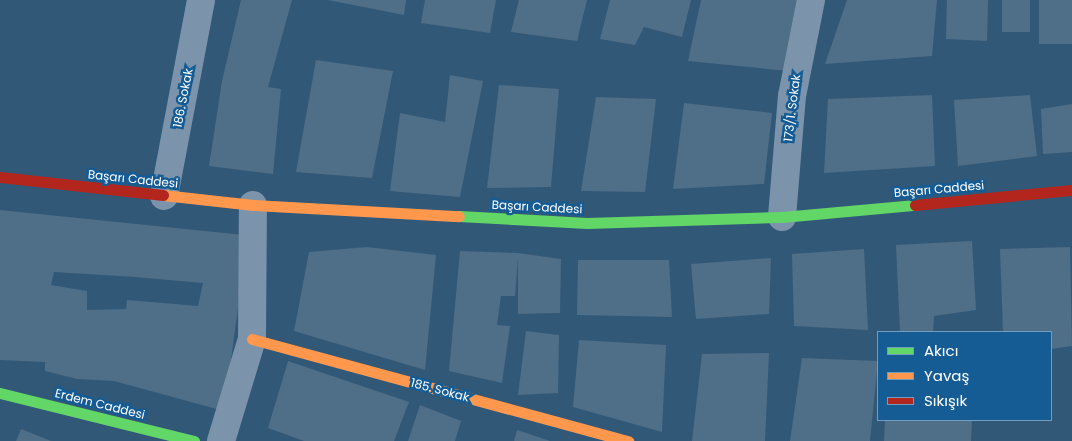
<!DOCTYPE html>
<html>
<head>
<meta charset="utf-8">
<style>
	body { margin:0 }
	#map { position:relative; width:1072px; height:441px; overflow:hidden; background:#325878; font-family:Poppins,sans-serif }
	div>[style] { position:absolute }
	.building>* { inset:0; background:#4f6e87 }
	.street>* { height:28px; margin:-14px; padding:0 14px; transform-origin:14px; border-radius:14px; background:#7b94ab }
	.fast>* { height:11px; margin:-5.5px; padding:0 5.5px; transform-origin:5.5px; border-radius:5.5px; background:#63d668 }
	.slow>* { height:11px; margin:-5.5px; padding:0 5.5px; transform-origin:5.5px; border-radius:5.5px; background:#ff974d }
	.jam>* { height:11px; margin:-5.5px; padding:0 5.5px; transform-origin:5.5px; border-radius:5.5px; background:#b3261e }
	span { translate:-50% -50%; white-space:nowrap; text-align:center; line-height:1.15; -webkit-text-stroke:5px #155c95; paint-order:stroke }
	.street-label { font-size:12px; color:#fff }
	.legend { position:absolute; left:877px; top:331px; width:175px; height:90px; box-sizing:border-box; background:#155c95; border:1px solid #739dbf; margin:0; padding:6px 9px; list-style:none; font-size:15px; color:#fff }
	.legend li { display:flex; align-items:center; gap:10px; height:25px }
	.legend b { width:25px; border:1px solid #739dbf }
</style>
</head>
<body>
<div id="map">
	<div class="building">
		<i style="clip-path:polygon(241px 0,292px 0,268px 87px,281px 89px,273px 174px,209px 166px,222px 81px)"></i>
		<i style="clip-path:polygon(328px 0,406px 0,404px 15px)"></i>
		<i style="clip-path:polygon(425px 0,496px 0,490px 33px,421px 23px)"></i>
		<i style="clip-path:polygon(519px 0,587px 0,577px 41px,511px 32px)"></i>
		<i style="clip-path:polygon(610px 0,691px 0,682px 37px,644px 27px,635px 45px,600px 39px)"></i>
		<i style="clip-path:polygon(701px 0,804px 0,788px 71px,688px 61px)"></i>
		<i style="clip-path:polygon(847px 0,937px 0,932px 56px,825px 64px)"></i>
		<i style="clip-path:polygon(947px 0,988px 0,987px 41px,946px 39px)"></i>
		<i style="clip-path:polygon(1002px 0,1030px 0,1030px 32px,1002px 32px)"></i>
		<i style="clip-path:polygon(1039px 0,1072px 0,1072px 44px,1039px 44px)"></i>
		<i style="clip-path:polygon(316px 60px,393px 71px,372px 178px,296px 172px)"></i>
		<i style="clip-path:polygon(450px 75px,483px 81px,460px 197px,390px 191px,400px 113px,445px 122px)"></i>
		<i style="clip-path:polygon(499px 85px,559px 89px,551px 187px,487px 188px)"></i>
		<i style="clip-path:polygon(932px 95px,935px 166px,824px 173px,828px 99px)"></i>
		<i style="clip-path:polygon(1030px 95px,1037px 156px,958px 166px,954px 100px)"></i>
		<i style="clip-path:polygon(596px 97px,656px 99px,645px 192px,581px 191px)"></i>
		<i style="clip-path:polygon(684px 103px,772px 113px,764px 184px,673px 189px)"></i>
		<i style="clip-path:polygon(1072px 104px,1072px 152px,1043px 154px,1041px 109px)"></i>
		<i style="clip-path:polygon(evenodd,0 210px,244px 235px,238px 308px,224px 411px,114px 381px,77px 379px,45px 371px,45px 362px,0 360px,0 210px,54px 272px,135px 277px,203px 283px,198px 306px,127px 300px,126px 309px,87px 310px,87px 291px,51px 285px,54px 272px)"></i>
		<i style="clip-path:polygon(972px 241px,976px 310px,934px 316px,933px 332px,900px 332px,896px 245px)"></i>
		<i style="clip-path:polygon(367px 247px,436px 255px,425px 370px,294px 331px,309px 252px)"></i>
		<i style="clip-path:polygon(1070px 247px,1072px 346px,1051px 349px,1051px 332px,1003px 332px,1000px 249px)"></i>
		<i style="clip-path:polygon(864px 249px,868px 330px,794px 326px,792px 254px)"></i>
		<i style="clip-path:polygon(460px 251px,518px 253px,561px 259px,560px 313px,518px 314px,518px 258px,515px 296px,501px 296px,497px 325px,510px 326px,502px 383px,449px 371px)"></i>
		<i style="clip-path:polygon(771px 258px,769px 314px,696px 319px,691px 264px)"></i>
		<i style="clip-path:polygon(578px 260px,669px 260px,672px 317px,577px 315px)"></i>
		<i style="clip-path:polygon(526px 331px,559px 335px,558px 393px,518px 395px)"></i>
		<i style="clip-path:polygon(579px 340px,666px 345px,662px 432px,573px 407px)"></i>
		<i style="clip-path:polygon(769px 353px,765px 441px,692px 441px,702px 354px)"></i>
		<i style="clip-path:polygon(802px 358px,878px 361px,870px 441px,790px 441px)"></i>
		<i style="clip-path:polygon(288px 361px,409px 402px,394px 441px,304px 441px,268px 428px)"></i>
		<i style="clip-path:polygon(420px 405px,461px 421px,455px 441px,408px 441px)"></i>
		<i style="clip-path:polygon(885px 420px,972px 420px,971px 441px,884px 441px)"></i>
		<i style="clip-path:polygon(21px 429px,51px 441px,16px 441px)"></i>
		<i style="clip-path:polygon(517px 430px,550px 441px,514px 441px)"></i>
	</div>
	<div class="street">
		<i style="left:164px;top:196px;width:199px;rotate:-79.3deg"></i>
		<i style="left:782px;top:217px;width:121px;rotate:-85.3deg"></i>
		<i style="left:792px;top:96px;width:98px;rotate:-78.8deg"></i>
		<i style="left:221px;top:441px;width:107px;rotate:-73.1deg"></i>
		<i style="left:252px;top:339px;width:134px;rotate:-89.6deg"></i>
	</div>
	<div class="fast">
		<i style="left:459px;top:216px;width:128px;rotate:3.1deg"></i>
		<i style="left:587px;top:223px;width:195px;rotate:-1.8deg"></i>
		<i style="left:782px;top:217px;width:134px;rotate:-5.2deg"></i>
		<i style="left:0;top:393px;width:200px;rotate:13.9deg"></i>
	</div>
	<div class="slow">
		<i style="left:163px;top:195px;width:91px;rotate:6.3deg"></i>
		<i style="left:253px;top:205px;width:206px;rotate:3.1deg"></i>
		<i style="left:252px;top:339px;width:390px;rotate:15.2deg"></i>
	</div>
	<div class="jam">
		<i style="left:0;top:177px;width:164px;rotate:6.3deg"></i>
		<i style="left:915px;top:205px;width:158px;rotate:-5.5deg"></i>
	</div>
	<div class="street-label">
		<span style="left:183px;top:98px;rotate:-79deg">186. Sokak</span>
		<span style="left:792px;top:108px;rotate:-83deg">173/1. Sokak</span>
		<span style="left:133px;top:179px;rotate:6deg">Başarı Caddesi</span>
		<span style="left:939px;top:189px;rotate:-5deg">Başarı Caddesi</span>
		<span style="left:537px;top:207px;rotate:3deg">Başarı Caddesi</span>
		<span style="left:440px;top:390px;rotate:15deg">185. Sokak</span>
		<span style="left:100px;top:404px;rotate:14deg">Erdem Caddesi</span>
	</div>
	<ul class="legend">
	<li><b style="height:6px;background:#63d668"></b>Akıcı</li>
	<li><b style="height:6px;background:#ff974d"></b>Yavaş</li>
	<li><b style="height:6px;background:#b3261e"></b>Sıkışık</li>
	</ul>
</div>
</body>
</html>
